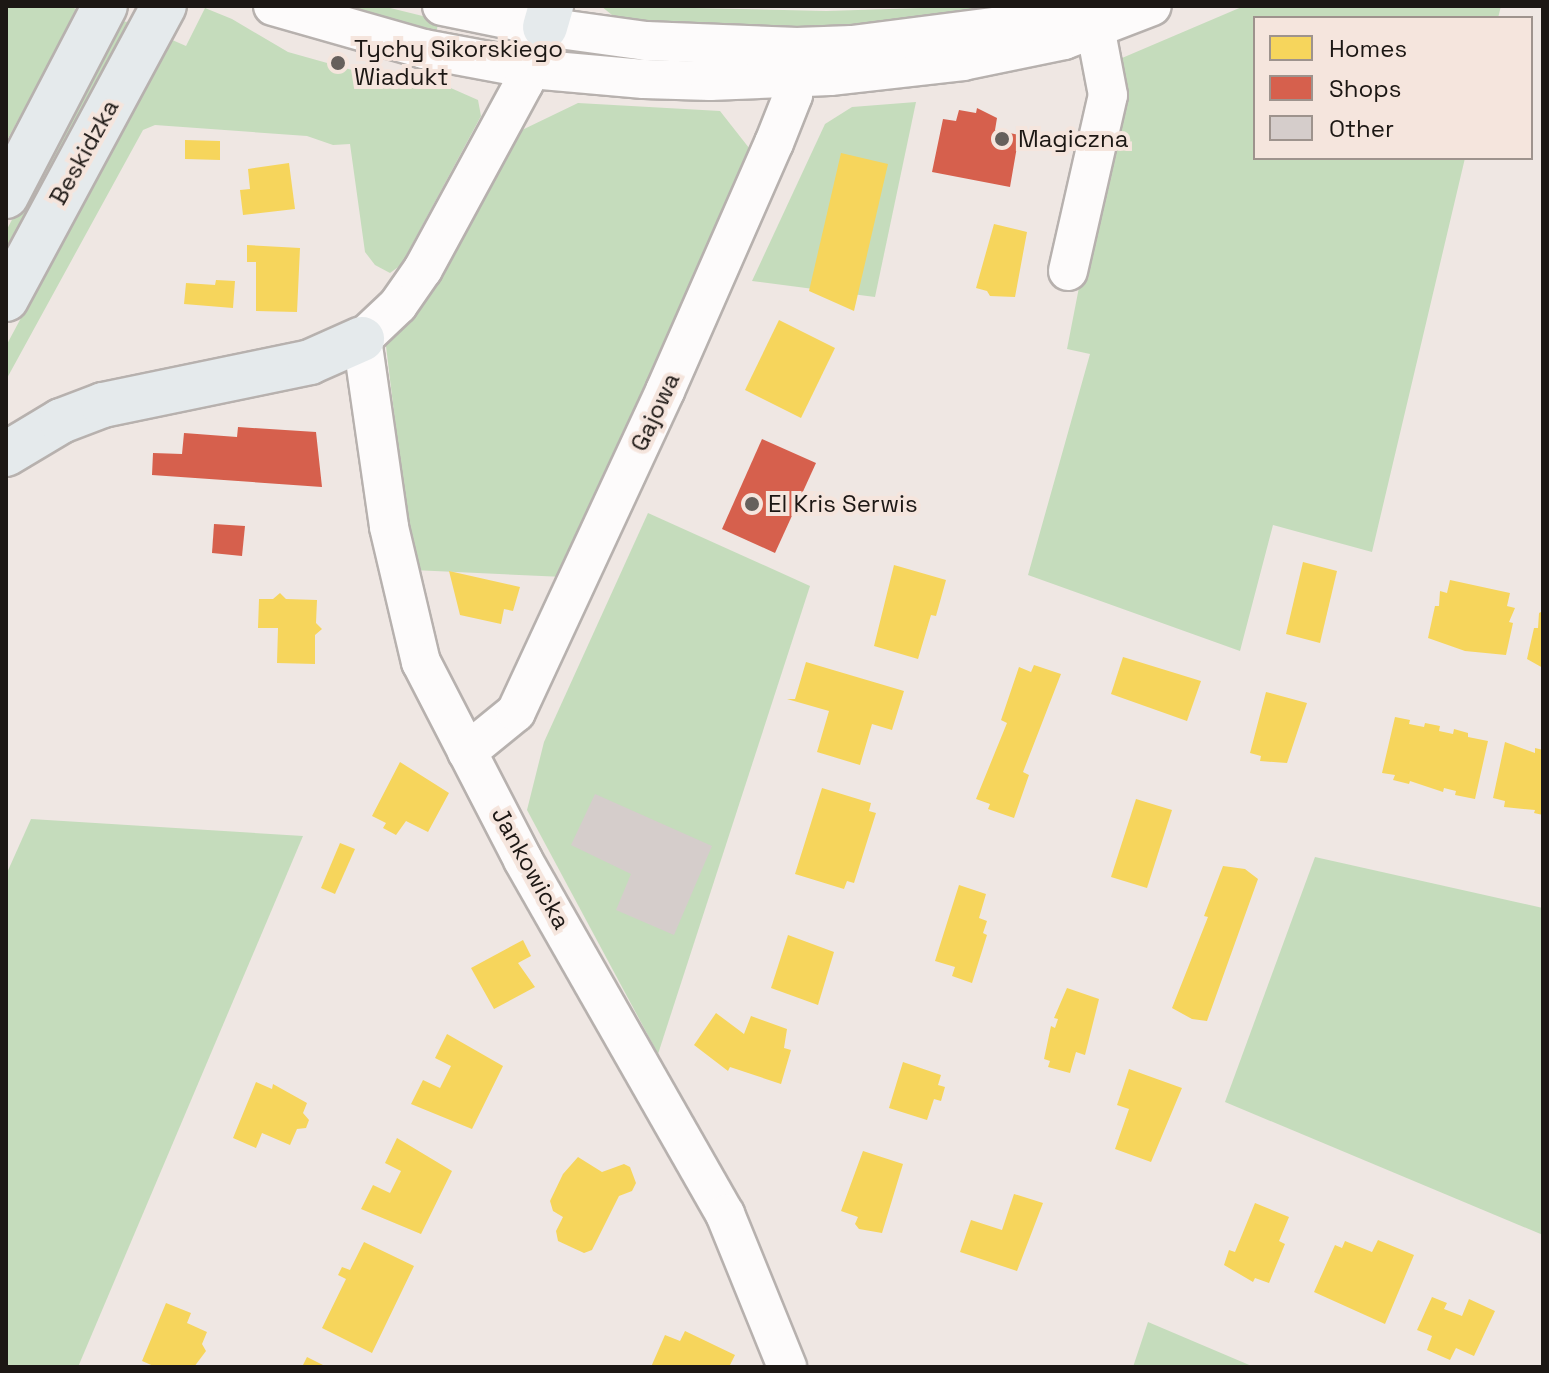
<!DOCTYPE html>
<html>
<head>
<meta charset="utf-8">
<style>
	body { margin:0 }
	#map { position:relative; width:1549px; height:1373px; overflow:hidden; background:#efe7e3; font-family:"Space Grotesk",sans-serif }
	div>[style] { position:absolute }
	.green>* { inset:0; background:#c5dcbc }
	.homes>* { inset:0; background:#f6d55c }
	.shops>* { inset:0; background:#d6604d }
	.building>* { inset:0; background:#d5cdcb }
	.roads { filter:drop-shadow(2px 0 #b7b1ae) drop-shadow(-2px 0 #b7b1ae) drop-shadow(0 2px #b7b1ae) drop-shadow(0 -2px #b7b1ae) }
	.minor>* { height:38px; margin:-19px; padding:0 19px; transform-origin:19px; border-radius:19px; background:#fdfbfb }
	.major>* { height:44px; margin:-22px; padding:0 22px; transform-origin:22px; border-radius:22px; background:#e5eaec }
	.dots>* { width:22px; height:22px; translate:-50% -50%; box-sizing:border-box; border:4px solid #f5e5dd; border-radius:50% }
	span { translate:-50% -50%; white-space:nowrap; text-align:center; line-height:1.15; -webkit-text-stroke:8px #f5e5dd; paint-order:stroke }
	.poi-label { font-size:24px; color:#1c1714 }
	.left { translate:0 -50%; text-align:left }
	.street-label { font-size:24px; color:#1c1714 }
	.frame { position:absolute; inset:0; border:8px solid #1c1714; pointer-events:none }
	.legend { position:absolute; left:1253px; top:16px; width:280px; height:144px; box-sizing:border-box; background:#f5e5dd; border:2px solid #9e938d; margin:0; padding:10px 14px; list-style:none; font-size:24px; color:#1c1714 }
	.legend li { display:flex; align-items:center; gap:16px; height:40px }
	.legend b { width:40px; border:2px solid #9e938d }
</style>
</head>
<body>
<div id="map">
	<div class="green">
		<i style="clip-path:polygon(6px 6px,70px 6px,78px 10px,6px 142px)"></i>
		<i style="clip-path:polygon(331px 6px,382px 6px,439px 20px,436px 33px)"></i>
		<i style="clip-path:polygon(601px 6px,826px 11px,985px 6px,964px 21px,798px 31px,654px 24px,612px 15px)"></i>
		<i style="clip-path:polygon(1244px 6px,1501px 6px,1498px 18px,1255px 18px,1255px 158px,1465px 158px,1372px 552px,1273px 525px,1240px 651px,1028px 575px,1090px 354px,1067px 349px,1081px 277px,1088px 279px,1116px 112px,1115px 61px)"></i>
		<i style="clip-path:polygon(205px 8px,232px 19px,288px 52px,377px 77px,428px 78px,478px 100px,481px 116px,401px 265px,390px 273px,375px 265px,365px 252px,350px 144px,333px 145px,307px 136px,155px 125px,143px 130px,6px 380px,6px 346px,170px 39px,186px 46px)"></i>
		<i style="clip-path:polygon(118px 21px,129px 22px,133px 29px,6px 266px,6px 231px)"></i>
		<i style="clip-path:polygon(916px 102px,875px 297px,752px 281px,825px 124px,852px 107px)"></i>
		<i style="clip-path:polygon(578px 103px,720px 111px,753px 153px,564px 577px,413px 570px,385px 338px,437px 281px,522px 130px)"></i>
		<i style="clip-path:polygon(648px 513px,810px 586px,658px 1054px,527px 810px,544px 742px)"></i>
		<i style="clip-path:polygon(31px 819px,303px 836px,78px 1367px,6px 1367px,6px 875px)"></i>
		<i style="clip-path:polygon(1315px 857px,1543px 908px,1543px 1235px,1225px 1102px)"></i>
		<i style="clip-path:polygon(1148px 1322px,1254px 1367px,1133px 1367px)"></i>
	</div>
	<div class="homes">
		<i style="clip-path:polygon(185px 140px,220px 141px,220px 160px,185px 159px)"></i>
		<i style="clip-path:polygon(841px 153px,888px 164px,854px 311px,809px 291px)"></i>
		<i style="clip-path:polygon(289px 163px,295px 209px,243px 215px,240px 190px,250px 189px,248px 169px)"></i>
		<i style="clip-path:polygon(994px 224px,1027px 232px,1015px 297px,990px 296px,987px 291px,976px 288px)"></i>
		<i style="clip-path:polygon(247px 245px,300px 248px,297px 312px,256px 311px,256px 262px,247px 262px)"></i>
		<i style="clip-path:polygon(216px 280px,235px 281px,233px 308px,184px 304px,186px 283px,215px 285px)"></i>
		<i style="clip-path:polygon(779px 320px,835px 348px,801px 418px,745px 390px)"></i>
		<i style="clip-path:polygon(1303px 562px,1337px 571px,1320px 643px,1286px 634px)"></i>
		<i style="clip-path:polygon(894px 565px,946px 580px,936px 616px,931px 615px,918px 659px,874px 646px)"></i>
		<i style="clip-path:polygon(449px 571px,520px 587px,513px 611px,504px 609px,501px 624px,460px 615px)"></i>
		<i style="clip-path:polygon(1450px 580px,1510px 593px,1507px 606px,1515px 608px,1509px 622px,1513px 623px,1506px 655px,1465px 651px,1428px 638px,1435px 606px,1439px 606px,1440px 591px,1447px 593px)"></i>
		<i style="clip-path:polygon(280px 593px,286px 599px,317px 600px,316px 623px,322px 629px,315px 635px,315px 664px,277px 663px,278px 628px,258px 628px,259px 599px,273px 599px)"></i>
		<i style="clip-path:polygon(1543px 611px,1543px 668px,1527px 659px,1534px 628px,1538px 628px,1539px 613px)"></i>
		<i style="clip-path:polygon(1123px 657px,1201px 681px,1187px 721px,1111px 694px)"></i>
		<i style="clip-path:polygon(806px 662px,904px 691px,892px 730px,872px 724px,860px 765px,817px 752px,829px 711px,787px 699px,795px 699px)"></i>
		<i style="clip-path:polygon(1034px 665px,1061px 674px,1023px 772px,1029px 775px,1014px 818px,988px 809px,990px 804px,976px 799px,1007px 723px,1001px 720px,1019px 667px,1031px 672px)"></i>
		<i style="clip-path:polygon(1266px 692px,1307px 703px,1287px 763px,1260px 761px,1261px 756px,1250px 753px)"></i>
		<i style="clip-path:polygon(1395px 717px,1410px 720px,1409px 724px,1424px 727px,1425px 723px,1440px 726px,1439px 731px,1453px 734px,1454px 729px,1468px 733px,1468px 737px,1488px 741px,1475px 799px,1455px 795px,1456px 791px,1444px 788px,1443px 792px,1410px 781px,1409px 784px,1393px 780px,1395px 775px,1382px 773px)"></i>
		<i style="clip-path:polygon(1505px 742px,1535px 753px,1535px 748px,1543px 750px,1543px 815px,1534px 813px,1535px 810px,1504px 807px,1505px 801px,1493px 798px)"></i>
		<i style="clip-path:polygon(400px 762px,449px 793px,428px 832px,406px 821px,396px 835px,383px 828px,386px 823px,372px 816px)"></i>
		<i style="clip-path:polygon(822px 788px,871px 803px,869px 811px,876px 813px,854px 883px,847px 881px,844px 889px,795px 874px)"></i>
		<i style="clip-path:polygon(1136px 799px,1172px 810px,1147px 888px,1111px 877px)"></i>
		<i style="clip-path:polygon(340px 843px,355px 849px,335px 894px,321px 888px)"></i>
		<i style="clip-path:polygon(1223px 866px,1245px 869px,1258px 879px,1207px 1021px,1192px 1019px,1172px 1008px,1208px 917px,1204px 916px)"></i>
		<i style="clip-path:polygon(959px 885px,986px 894px,979px 918px,987px 921px,983px 933px,987px 935px,972px 983px,952px 976px,955px 967px,935px 961px)"></i>
		<i style="clip-path:polygon(788px 935px,834px 952px,818px 1005px,771px 988px)"></i>
		<i style="clip-path:polygon(523px 940px,531px 956px,518px 963px,535px 987px,494px 1009px,471px 968px)"></i>
		<i style="clip-path:polygon(1067px 988px,1099px 999px,1085px 1055px,1076px 1052px,1070px 1073px,1048px 1067px,1050px 1061px,1044px 1059px,1051px 1026px,1055px 1028px,1058px 1019px,1054px 1018px)"></i>
		<i style="clip-path:polygon(716px 1013px,744px 1034px,751px 1016px,787px 1029px,784px 1048px,791px 1050px,781px 1084px,730px 1067px,728px 1071px,694px 1045px)"></i>
		<i style="clip-path:polygon(447px 1034px,503px 1066px,472px 1129px,411px 1104px,423px 1080px,440px 1088px,451px 1066px,435px 1058px)"></i>
		<i style="clip-path:polygon(903px 1062px,941px 1075px,938px 1085px,945px 1087px,941px 1101px,934px 1099px,927px 1120px,889px 1108px)"></i>
		<i style="clip-path:polygon(1129px 1069px,1182px 1088px,1151px 1162px,1115px 1149px,1129px 1109px,1117px 1105px)"></i>
		<i style="clip-path:polygon(256px 1082px,272px 1089px,273px 1084px,307px 1103px,303px 1113px,309px 1120px,306px 1128px,297px 1129px,290px 1145px,262px 1133px,256px 1148px,233px 1138px)"></i>
		<i style="clip-path:polygon(397px 1138px,452px 1171px,421px 1234px,361px 1209px,373px 1185px,390px 1193px,401px 1171px,385px 1163px)"></i>
		<i style="clip-path:polygon(863px 1151px,903px 1164px,882px 1233px,859px 1229px,855px 1224px,858px 1217px,841px 1211px)"></i>
		<i style="clip-path:polygon(578px 1157px,602px 1172px,624px 1164px,630px 1167px,636px 1183px,632px 1191px,619px 1196px,592px 1250px,584px 1253px,558px 1241px,556px 1231px,563px 1217px,553px 1211px,550px 1201px,563px 1174px)"></i>
		<i style="clip-path:polygon(1014px 1194px,1043px 1203px,1017px 1271px,960px 1252px,971px 1220px,1002px 1230px)"></i>
		<i style="clip-path:polygon(1255px 1203px,1289px 1217px,1279px 1241px,1285px 1244px,1269px 1283px,1255px 1278px,1253px 1282px,1224px 1265px,1229px 1250px,1235px 1252px)"></i>
		<i style="clip-path:polygon(1378px 1240px,1414px 1255px,1385px 1324px,1314px 1292px,1335px 1245px,1342px 1248px,1345px 1241px,1372px 1252px)"></i>
		<i style="clip-path:polygon(364px 1242px,414px 1266px,372px 1353px,322px 1328px,346px 1279px,338px 1275px,342px 1267px,350px 1270px)"></i>
		<i style="clip-path:polygon(1432px 1297px,1447px 1303px,1444px 1309px,1462px 1316px,1469px 1299px,1495px 1311px,1474px 1356px,1456px 1348px,1450px 1360px,1427px 1350px,1432px 1336px,1417px 1330px)"></i>
		<i style="clip-path:polygon(166px 1303px,191px 1313px,187px 1323px,207px 1332px,202px 1344px,206px 1351px,194px 1367px,156px 1367px,142px 1361px)"></i>
		<i style="clip-path:polygon(685px 1331px,735px 1355px,729px 1367px,651px 1367px,665px 1335px,680px 1341px)"></i>
		<i style="clip-path:polygon(307px 1357px,327px 1367px,302px 1367px)"></i>
	</div>
	<div class="shops">
		<i style="clip-path:polygon(977px 108px,997px 118px,995px 130px,1019px 135px,1010px 187px,932px 172px,943px 119px,956px 121px,959px 110px,976px 113px)"></i>
		<i style="clip-path:polygon(238px 427px,316px 432px,322px 487px,152px 475px,153px 453px,182px 454px,184px 433px,237px 437px)"></i>
		<i style="clip-path:polygon(762px 439px,816px 463px,775px 553px,722px 529px)"></i>
		<i style="clip-path:polygon(214px 524px,245px 526px,242px 556px,212px 553px)"></i>
	</div>
	<div class="building">
		<i style="clip-path:polygon(595px 794px,712px 846px,674px 935px,616px 910px,631px 874px,571px 845px)"></i>
	</div>
	<div class="roads">
		<div class="minor">
			<i style="left:273px;top:6px;width:157px;rotate:15.9deg"></i>
			<i style="left:424px;top:49px;width:109px;rotate:10.6deg"></i>
			<i style="left:531px;top:69px;width:113px;rotate:5.1deg"></i>
			<i style="left:644px;top:79px;width:66px;rotate:1.7deg"></i>
			<i style="left:710px;top:81px;width:120px;rotate:-2.4deg"></i>
			<i style="left:830px;top:76px;width:134px;rotate:-6.4deg"></i>
			<i style="left:963px;top:61px;width:103px;rotate:-11.7deg"></i>
			<i style="left:1064px;top:40px;width:94px;rotate:-21.1deg"></i>
			<i style="left:442px;top:6px;width:105px;rotate:11.5deg"></i>
			<i style="left:545px;top:27px;width:102px;rotate:7.9deg"></i>
			<i style="left:646px;top:41px;width:151px;rotate:2.3deg"></i>
			<i style="left:797px;top:47px;width:55px;rotate:-2.1deg"></i>
			<i style="left:852px;top:45px;width:236px;rotate:-7.3deg"></i>
			<i style="left:545px;top:27px;width:60px;rotate:110.6deg"></i>
			<i style="left:524px;top:83px;width:212px;rotate:118.5deg"></i>
			<i style="left:423px;top:269px;width:44px;rotate:124.8deg"></i>
			<i style="left:398px;top:305px;width:50px;rotate:136.6deg"></i>
			<i style="left:362px;top:339px;width:190px;rotate:81.8deg"></i>
			<i style="left:389px;top:527px;width:139px;rotate:76.7deg"></i>
			<i style="left:421px;top:662px;width:223px;rotate:62.7deg"></i>
			<i style="left:523px;top:860px;width:408px;rotate:60.3deg"></i>
			<i style="left:725px;top:1214px;width:165px;rotate:67.9deg"></i>
			<i style="left:1068px;top:271px;width:180px;rotate:-77.2deg"></i>
			<i style="left:1108px;top:95px;width:69px;rotate:-100.8deg"></i>
			<i style="left:467px;top:752px;width:63px;rotate:-39.2deg"></i>
			<i style="left:516px;top:712px;width:354px;rotate:-65.1deg"></i>
			<i style="left:665px;top:391px;width:271px;rotate:-66.3deg"></i>
			<i style="left:774px;top:143px;width:52px;rotate:-68.4deg"></i>
			<i style="left:793px;top:95px;width:48px;rotate:-85.2deg"></i>
		</div>
		<div class="major">
			<i style="left:545px;top:27px;width:22px;rotate:-74deg"></i>
			<i style="left:6px;top:196px;width:214px;rotate:-62.5deg"></i>
			<i style="left:6px;top:299px;width:333px;rotate:-61.7deg"></i>
			<i style="left:6px;top:454px;width:64px;rotate:-31deg"></i>
			<i style="left:61px;top:421px;width:45px;rotate:-20.9deg"></i>
			<i style="left:103px;top:405px;width:211px;rotate:-11.7deg"></i>
			<i style="left:310px;top:362px;width:57px;rotate:-23.9deg"></i>
		</div>
	</div>
	<div class="dots">
		<i style="left:338px;top:63px;background:#66605c"></i>
		<i style="left:1002px;top:139px;background:#66605c"></i>
		<i style="left:752px;top:504px;background:#66605c"></i>
	</div>
	<div class="poi-label">
		<span class="left" style="left:354px;top:63px">Tychy Sikorskiego<br>Wiadukt</span>
		<span class="left" style="left:1018px;top:139px">Magiczna</span>
		<span class="left" style="left:768px;top:504px">El Kris Serwis</span>
	</div>
	<div class="street-label">
		<span style="left:84px;top:152px;rotate:-61deg">Beskidzka</span>
		<span style="left:655px;top:412px;rotate:-65deg">Gajowa</span>
		<span style="left:531px;top:868px;rotate:61deg">Jankowicka</span>
	</div>
	<div class="frame"></div>
	<ul class="legend">
	<li><b style="height:22px;background:#f6d55c"></b>Homes</li>
	<li><b style="height:22px;background:#d6604d"></b>Shops</li>
	<li><b style="height:22px;background:#d5cdcb"></b>Other</li>
	</ul>
</div>
</body>
</html>
